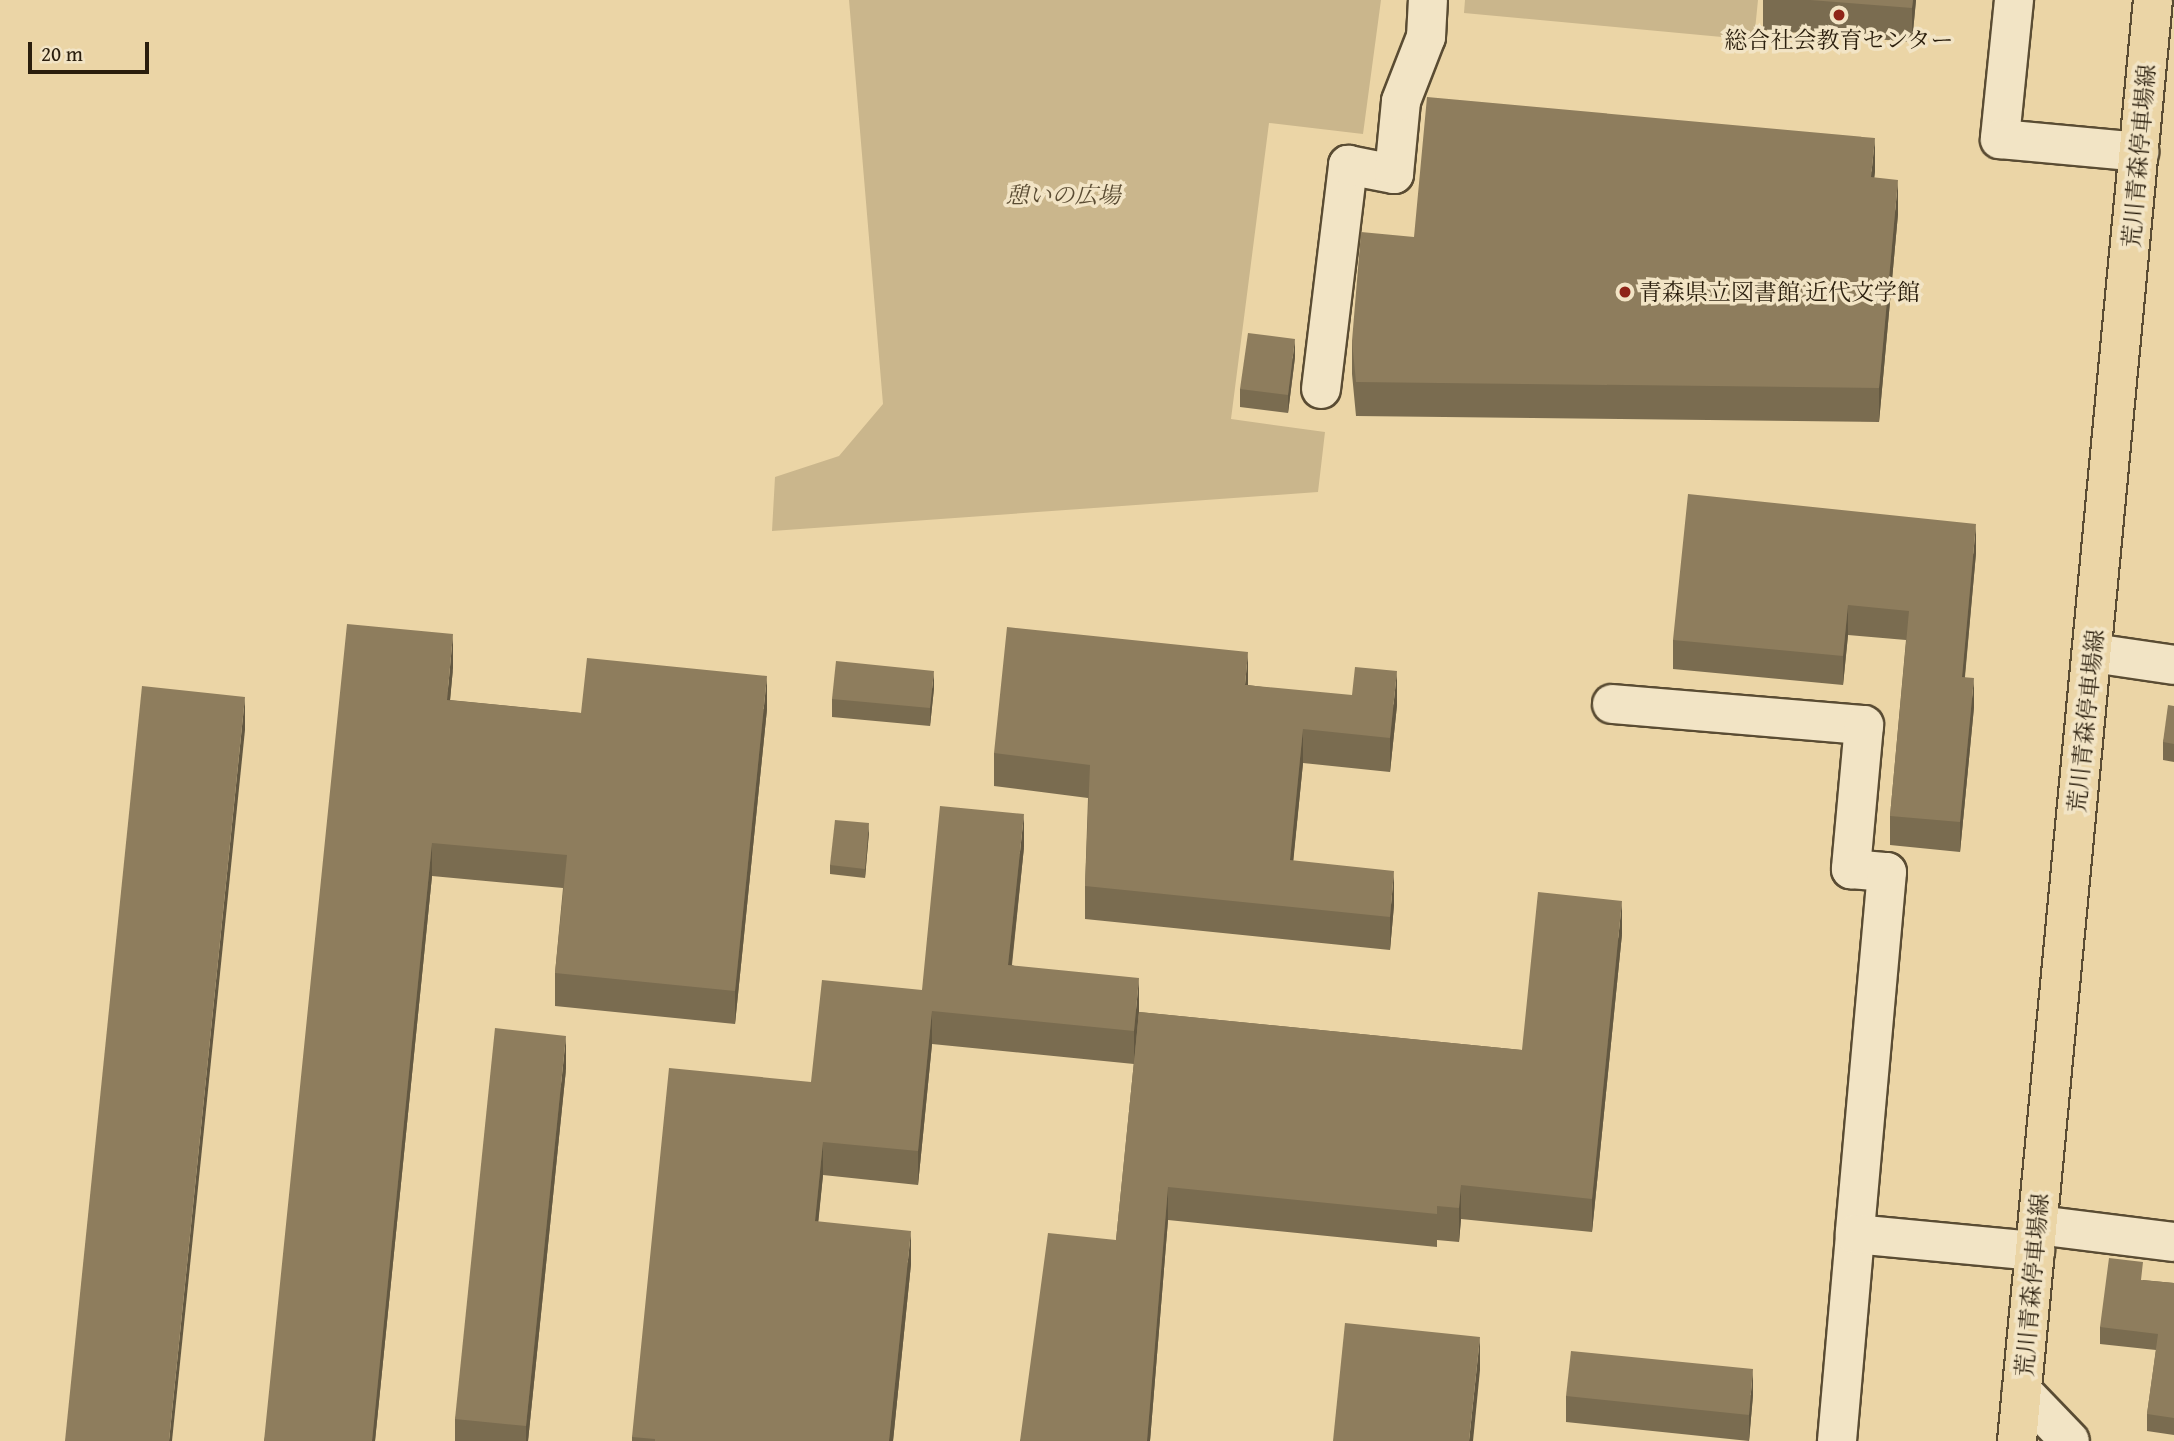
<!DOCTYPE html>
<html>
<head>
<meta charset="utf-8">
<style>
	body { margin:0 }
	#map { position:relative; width:2174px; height:1441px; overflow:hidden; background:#ebd5a6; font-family:"Gentium Book Plus","Noto Serif JP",serif }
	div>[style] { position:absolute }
	.green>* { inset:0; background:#cab68c }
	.roads { filter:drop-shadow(2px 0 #5a4c33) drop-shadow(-2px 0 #5a4c33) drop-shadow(0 2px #5a4c33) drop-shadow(0 -2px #5a4c33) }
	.minor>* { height:38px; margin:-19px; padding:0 19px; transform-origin:19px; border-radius:19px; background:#f2e4c5 }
	.major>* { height:38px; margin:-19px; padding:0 19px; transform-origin:19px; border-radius:19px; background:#ebd5a6 }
	.wall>* { inset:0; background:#7a6c50 }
	.shaded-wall>* { inset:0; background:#635841 }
	.building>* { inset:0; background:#8e7d5d }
	.dots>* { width:19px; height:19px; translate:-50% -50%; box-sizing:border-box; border:4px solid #f2e4c5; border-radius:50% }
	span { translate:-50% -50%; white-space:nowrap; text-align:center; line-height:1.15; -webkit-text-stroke:7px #f2e4c5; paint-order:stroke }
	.poi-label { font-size:23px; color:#2a1e0d }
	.left { translate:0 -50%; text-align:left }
	.street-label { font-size:23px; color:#2a1e0d }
	.park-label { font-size:23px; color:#5a4c33; font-style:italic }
	.scale { position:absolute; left:28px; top:42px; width:121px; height:32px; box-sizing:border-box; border:4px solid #2a1e0d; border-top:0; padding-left:9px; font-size:21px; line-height:24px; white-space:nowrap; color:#2a1e0d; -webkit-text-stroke:5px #f2e4c5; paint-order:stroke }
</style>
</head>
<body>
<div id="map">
	<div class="green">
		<i style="clip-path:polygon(849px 0,1381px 0,1363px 134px,1269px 123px,1231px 419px,1325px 432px,1318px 492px,772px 531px,775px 477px,839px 456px,883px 404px)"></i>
		<i style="clip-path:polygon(1465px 0,1758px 0,1754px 40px,1464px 13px)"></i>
	</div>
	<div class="roads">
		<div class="minor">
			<i style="left:2014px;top:0;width:140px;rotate:95.8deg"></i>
			<i style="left:2000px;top:139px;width:140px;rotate:5.3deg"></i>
			<i style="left:1321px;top:389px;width:226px;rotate:-83.1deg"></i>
			<i style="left:1348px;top:165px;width:47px;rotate:11.1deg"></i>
			<i style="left:1394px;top:174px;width:73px;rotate:-84.5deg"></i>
			<i style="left:1401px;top:101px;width:69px;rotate:-68.7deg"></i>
			<i style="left:1426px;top:37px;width:37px;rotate:-87deg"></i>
			<i style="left:2093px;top:653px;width:82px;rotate:8.4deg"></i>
			<i style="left:1612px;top:704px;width:253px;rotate:4.8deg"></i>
			<i style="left:1864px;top:725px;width:145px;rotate:95.2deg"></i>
			<i style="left:1851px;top:869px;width:36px;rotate:5deg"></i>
			<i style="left:1887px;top:872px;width:363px;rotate:95.1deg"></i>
			<i style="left:2038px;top:1225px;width:137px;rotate:7.1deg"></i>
			<i style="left:2022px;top:1391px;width:69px;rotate:46.2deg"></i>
			<i style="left:1837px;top:1441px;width:208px;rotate:-85deg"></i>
			<i style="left:1855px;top:1234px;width:181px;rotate:5.4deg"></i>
		</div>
		<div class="major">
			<i style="left:2017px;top:1441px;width:1447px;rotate:-84.61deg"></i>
		</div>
	</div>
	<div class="wall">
		<i style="clip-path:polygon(1763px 0,1916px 0,1912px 42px,1763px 30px)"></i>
		<i style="clip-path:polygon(1875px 171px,1874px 178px,1898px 214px,1879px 422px,1356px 416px,1352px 374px,1352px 341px,1414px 237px)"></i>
		<i style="clip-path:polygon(1295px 357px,1288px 413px,1240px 407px,1240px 389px)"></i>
		<i style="clip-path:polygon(1976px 553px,1965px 677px,1974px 707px,1960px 852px,1890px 845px,1890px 816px,1906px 640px,1848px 635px,1843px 685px,1673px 669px,1673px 640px)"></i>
		<i style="clip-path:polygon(453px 668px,450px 700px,581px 713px,767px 709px,735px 1024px,555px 1006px,555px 973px,563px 888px,432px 876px,375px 1441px,264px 1441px)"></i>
		<i style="clip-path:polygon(1248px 685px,1397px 705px,1390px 772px,1303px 763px,1293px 861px,1394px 905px,1390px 950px,1085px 919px,1085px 886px,1088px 798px,994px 786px,994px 753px)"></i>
		<i style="clip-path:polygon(934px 688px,930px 726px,832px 717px,832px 699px)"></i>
		<i style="clip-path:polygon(2174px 706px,2174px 762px,2163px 760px,2163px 742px)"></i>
		<i style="clip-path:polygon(869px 832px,865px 878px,830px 874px,830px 865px)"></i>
		<i style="clip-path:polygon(1024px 847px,1012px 965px,1139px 1011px,1134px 1064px,932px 1044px,918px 1185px,823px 1175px,818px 1222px,911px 1264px,893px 1441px,632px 1441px,632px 1437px,811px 1082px,922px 990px)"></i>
		<i style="clip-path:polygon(1622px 934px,1592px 1232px,1461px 1219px,1459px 1242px,1437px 1240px,1437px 1247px,1168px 1220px,1150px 1441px,1020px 1441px,1116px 1240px,1139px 1012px,1522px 1050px)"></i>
		<i style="clip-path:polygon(566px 1069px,528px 1441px,455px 1441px,455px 1419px)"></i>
		<i style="clip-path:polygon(2143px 1280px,2174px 1283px,2174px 1435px,2147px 1431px,2147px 1414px,2156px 1350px,2100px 1344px,2100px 1327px)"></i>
		<i style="clip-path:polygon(1753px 1395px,1749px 1441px,1566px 1422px,1566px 1396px)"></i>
	</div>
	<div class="shaded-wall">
		<i style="clip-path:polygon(1913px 0,1916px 0,1912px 42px,1912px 8px)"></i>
		<i style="clip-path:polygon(1875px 138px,1875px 171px,1871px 211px,1871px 177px)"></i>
		<i style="clip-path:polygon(1898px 180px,1898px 214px,1879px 422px,1879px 388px)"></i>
		<i style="clip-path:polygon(1295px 339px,1295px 357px,1288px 413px,1288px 395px)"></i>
		<i style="clip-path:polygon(1976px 524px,1976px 553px,1962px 706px,1962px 677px)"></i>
		<i style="clip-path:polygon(1848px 605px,1848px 635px,1843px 685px,1843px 656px)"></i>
		<i style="clip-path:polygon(453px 634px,453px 668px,447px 733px,447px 700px)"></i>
		<i style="clip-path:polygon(1248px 652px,1248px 685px,1245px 685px)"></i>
		<i style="clip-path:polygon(934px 671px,934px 688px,930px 726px,930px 708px)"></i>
		<i style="clip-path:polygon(1397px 671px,1397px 705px,1390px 772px,1390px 738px)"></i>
		<i style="clip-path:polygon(767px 676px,767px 709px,735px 1024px,735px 991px)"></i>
		<i style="clip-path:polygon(1974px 678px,1974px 707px,1960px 852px,1960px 822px)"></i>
		<i style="clip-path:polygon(245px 697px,245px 730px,172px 1441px,169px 1441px)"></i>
		<i style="clip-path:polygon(1303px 729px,1303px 763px,1290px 894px,1290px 860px)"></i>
		<i style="clip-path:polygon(1024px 814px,1024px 847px,1008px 998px,1008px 965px)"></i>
		<i style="clip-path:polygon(869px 823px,869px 832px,865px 878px,865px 869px)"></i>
		<i style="clip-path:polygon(432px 843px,432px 876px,375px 1441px,372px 1441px)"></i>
		<i style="clip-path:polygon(1394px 871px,1394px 905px,1390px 950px,1390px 917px)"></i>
		<i style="clip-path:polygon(1622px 901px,1622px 934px,1592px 1232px,1592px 1199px)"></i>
		<i style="clip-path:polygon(1139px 978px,1139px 1011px,1134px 1064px,1134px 1031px)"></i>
		<i style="clip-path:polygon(932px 1011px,932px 1044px,918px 1185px,918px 1151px)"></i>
		<i style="clip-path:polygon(566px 1036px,566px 1069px,528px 1441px,526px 1441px,526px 1426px)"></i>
		<i style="clip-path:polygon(823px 1142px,823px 1175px,815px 1255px,815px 1221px)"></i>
		<i style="clip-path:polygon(1461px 1185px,1461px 1219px,1459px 1242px,1459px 1208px)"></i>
		<i style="clip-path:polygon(1168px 1187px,1168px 1220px,1150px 1441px,1147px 1441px)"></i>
		<i style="clip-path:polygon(911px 1231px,911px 1264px,893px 1441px,889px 1441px)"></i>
		<i style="clip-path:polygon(1480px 1337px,1480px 1370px,1473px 1441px,1469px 1441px)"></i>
		<i style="clip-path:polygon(1753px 1369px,1753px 1395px,1749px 1441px,1749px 1415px)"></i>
	</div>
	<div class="building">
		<i style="clip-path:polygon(1810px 0,1913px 0,1912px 8px)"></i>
		<i style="clip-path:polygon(1427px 97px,1875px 138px,1871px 177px,1898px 180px,1879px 388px,1356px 382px,1352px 341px,1361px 232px,1414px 237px)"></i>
		<i style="clip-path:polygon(1248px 333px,1295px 339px,1288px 395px,1240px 389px)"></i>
		<i style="clip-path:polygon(1688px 494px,1976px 524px,1962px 677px,1974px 678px,1960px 822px,1890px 816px,1909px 611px,1848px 605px,1843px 656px,1673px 640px)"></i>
		<i style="clip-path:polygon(347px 624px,453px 634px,447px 700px,581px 713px,587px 658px,767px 676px,735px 991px,555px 973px,567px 855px,432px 843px,372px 1441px,264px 1441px)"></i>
		<i style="clip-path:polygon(1007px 627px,1248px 652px,1245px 685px,1352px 695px,1355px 667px,1397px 671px,1390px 738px,1303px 729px,1290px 860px,1394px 871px,1390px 917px,1085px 886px,1090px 765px,994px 753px)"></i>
		<i style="clip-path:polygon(836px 661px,934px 671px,930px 708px,832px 699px)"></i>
		<i style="clip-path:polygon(142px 686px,245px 697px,169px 1441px,65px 1441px)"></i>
		<i style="clip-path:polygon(2168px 705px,2174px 706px,2174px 744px,2163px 742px)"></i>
		<i style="clip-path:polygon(940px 806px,1024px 814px,1008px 965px,1139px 978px,1134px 1031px,932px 1011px,918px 1151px,823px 1142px,815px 1221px,911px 1231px,889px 1441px,655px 1441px,655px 1439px,632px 1437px,669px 1068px,811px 1082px,822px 980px,922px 990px)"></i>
		<i style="clip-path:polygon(835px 820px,869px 823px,865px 869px,830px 865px)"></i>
		<i style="clip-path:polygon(1538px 892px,1622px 901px,1592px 1199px,1461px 1185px,1459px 1208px,1437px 1206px,1437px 1214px,1168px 1187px,1147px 1441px,1020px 1441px,1048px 1233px,1116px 1240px,1139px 1012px,1522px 1050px)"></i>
		<i style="clip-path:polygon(495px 1028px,566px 1036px,526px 1426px,455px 1419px)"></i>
		<i style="clip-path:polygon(2109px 1258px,2143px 1262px,2141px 1280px,2174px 1283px,2174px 1418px,2147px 1414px,2158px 1334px,2100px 1327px)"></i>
		<i style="clip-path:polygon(1345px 1323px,1480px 1337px,1469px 1441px,1333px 1441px)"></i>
		<i style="clip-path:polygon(1571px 1351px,1753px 1369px,1749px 1415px,1566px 1396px)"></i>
	</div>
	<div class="dots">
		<i style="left:1839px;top:15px;background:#8f2418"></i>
		<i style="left:1625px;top:292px;background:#8f2418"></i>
	</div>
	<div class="poi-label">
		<span style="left:1839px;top:40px">総合社会教育センター</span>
		<span class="left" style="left:1639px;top:292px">青森県立図書館 近代文学館</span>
	</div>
	<div class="street-label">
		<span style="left:2139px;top:156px;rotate:-85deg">荒川青森停車場線</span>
		<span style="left:2086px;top:721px;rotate:-84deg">荒川青森停車場線</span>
		<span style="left:2032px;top:1285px;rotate:-85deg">荒川青森停車場線</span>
	</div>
	<div class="park-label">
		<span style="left:1063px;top:195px">憩いの広場</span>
	</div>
	<div class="scale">20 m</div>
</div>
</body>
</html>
